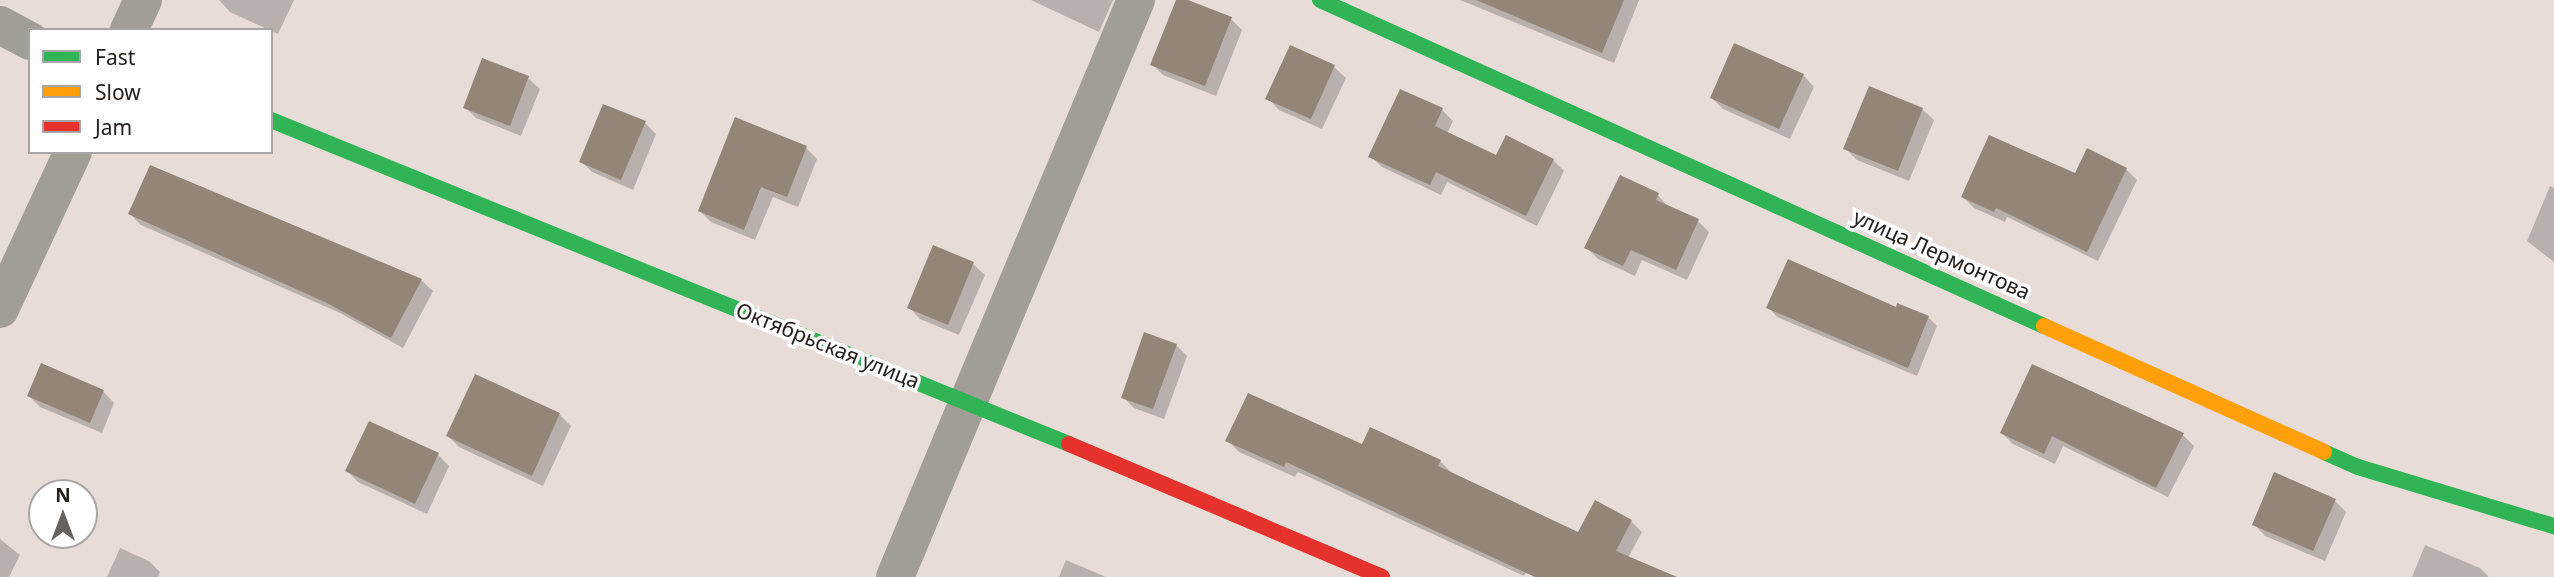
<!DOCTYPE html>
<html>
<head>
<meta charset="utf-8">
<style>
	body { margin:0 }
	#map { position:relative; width:2554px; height:577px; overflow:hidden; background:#e7dcd7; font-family:"Noto Sans",sans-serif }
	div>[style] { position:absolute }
	.shadow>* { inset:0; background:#0003 }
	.building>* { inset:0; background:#938679 }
	.street>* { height:38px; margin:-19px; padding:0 19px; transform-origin:19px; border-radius:19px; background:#a09e96 }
	.fast>* { height:16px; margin:-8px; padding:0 8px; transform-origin:8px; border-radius:8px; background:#30b455 }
	.slow>* { height:16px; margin:-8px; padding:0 8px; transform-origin:8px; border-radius:8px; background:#ff9f0a }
	.jam>* { height:16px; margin:-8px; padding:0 8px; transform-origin:8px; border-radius:8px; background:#e5322d }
	span { translate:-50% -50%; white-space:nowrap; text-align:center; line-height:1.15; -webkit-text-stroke:7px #fff; paint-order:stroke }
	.street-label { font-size:21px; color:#26201c }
	.legend { position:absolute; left:28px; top:28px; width:245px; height:126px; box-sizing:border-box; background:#fff; border:2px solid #a8a6a4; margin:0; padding:9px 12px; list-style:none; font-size:21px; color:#26201c }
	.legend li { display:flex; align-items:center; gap:14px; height:35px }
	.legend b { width:35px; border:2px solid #a8a6a4 }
	.north { position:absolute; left:28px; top:479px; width:70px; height:70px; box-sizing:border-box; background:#fff; border:2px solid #a8a6a4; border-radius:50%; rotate:0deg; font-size:19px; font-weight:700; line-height:28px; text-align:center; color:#26201c }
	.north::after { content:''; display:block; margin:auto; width:24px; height:32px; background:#6a625d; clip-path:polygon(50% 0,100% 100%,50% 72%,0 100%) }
</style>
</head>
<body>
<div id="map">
	<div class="shadow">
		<i style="clip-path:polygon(219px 0,294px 0,278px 34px,230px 12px)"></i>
		<i style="clip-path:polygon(1031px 0,1113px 0,1099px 32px)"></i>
		<i style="clip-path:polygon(1177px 0,1231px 19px,1242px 30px,1216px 96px,1163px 75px,1152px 64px)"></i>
		<i style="clip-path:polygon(1460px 0,1639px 0,1614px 63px)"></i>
		<i style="clip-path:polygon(1291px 47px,1334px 67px,1346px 78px,1322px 129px,1279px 110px,1268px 98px)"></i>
		<i style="clip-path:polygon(1803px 75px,1814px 87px,1790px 139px,1723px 109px,1712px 98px)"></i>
		<i style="clip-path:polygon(528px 78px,540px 89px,521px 136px,476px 118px,465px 107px)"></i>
		<i style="clip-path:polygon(1922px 109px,1934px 120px,1909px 181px,1857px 160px,1846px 149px)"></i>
		<i style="clip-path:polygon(1442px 110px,1453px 121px,1447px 134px,1497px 157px,1553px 160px,1564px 171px,1537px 226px,1447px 182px,1441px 195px,1382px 167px,1370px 156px)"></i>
		<i style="clip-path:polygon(645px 123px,656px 134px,633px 190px,592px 172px,581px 161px)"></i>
		<i style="clip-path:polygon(806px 148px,817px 159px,798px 207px,773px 197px,755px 240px,711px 222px,700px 211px)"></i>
		<i style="clip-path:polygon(2126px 169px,2137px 180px,2098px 261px,2007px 217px,2005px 222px,1974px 208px,1963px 197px)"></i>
		<i style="clip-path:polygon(2550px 186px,2554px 188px,2554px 262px,2527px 241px)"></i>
		<i style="clip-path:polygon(1658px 195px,1668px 207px,1698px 221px,1709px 232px,1687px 280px,1642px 260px,1635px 276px,1598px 259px,1587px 248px)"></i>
		<i style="clip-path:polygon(130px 214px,421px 280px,433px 291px,403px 348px,340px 313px,141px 225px)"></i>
		<i style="clip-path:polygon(934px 247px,973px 264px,985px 275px,959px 335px,920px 319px,909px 307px)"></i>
		<i style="clip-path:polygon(1768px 307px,1897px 310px,1928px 317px,1937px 326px,1917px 376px,1777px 317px)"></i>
		<i style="clip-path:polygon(1176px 345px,1187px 356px,1164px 419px,1134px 408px,1123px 397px)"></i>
		<i style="clip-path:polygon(476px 377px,559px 414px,571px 426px,543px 486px,459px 447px,448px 436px)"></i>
		<i style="clip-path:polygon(103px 391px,114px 403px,102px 433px,40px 407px,29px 396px)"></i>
		<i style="clip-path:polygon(2002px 433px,2183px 435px,2194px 446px,2168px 497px,2063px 446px,2055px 464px,2013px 444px)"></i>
		<i style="clip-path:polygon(1227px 440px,1363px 446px,1440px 461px,1451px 472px,1579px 534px,1631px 521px,1642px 532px,1628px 558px,1673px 577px,1535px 577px,1526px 572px,1524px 576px,1298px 472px,1295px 477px,1239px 452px)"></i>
		<i style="clip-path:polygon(438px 455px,449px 466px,427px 514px,358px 482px,347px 471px)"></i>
		<i style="clip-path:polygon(2335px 501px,2346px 512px,2325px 561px,2265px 536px,2254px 524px)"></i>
		<i style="clip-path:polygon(0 539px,20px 555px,9px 577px,0 577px)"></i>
		<i style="clip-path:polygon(2425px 545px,2480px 568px,2489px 577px,2412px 577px)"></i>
		<i style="clip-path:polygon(120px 548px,149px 561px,160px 572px,158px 577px,107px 577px)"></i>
		<i style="clip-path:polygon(1066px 560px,1106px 577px,1059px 577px)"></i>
	</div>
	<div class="building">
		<i style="clip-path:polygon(1176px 0,1188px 0,1232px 17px,1205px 86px,1150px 65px)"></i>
		<i style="clip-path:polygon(1476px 0,1624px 0,1602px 53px)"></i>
		<i style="clip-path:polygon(1734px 43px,1804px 74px,1779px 129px,1710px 98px)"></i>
		<i style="clip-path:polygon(1290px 45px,1335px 65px,1311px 119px,1265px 99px)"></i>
		<i style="clip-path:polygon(482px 58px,529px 76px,510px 126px,463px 108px)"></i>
		<i style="clip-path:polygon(1869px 86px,1923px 108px,1898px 171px,1843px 149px)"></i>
		<i style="clip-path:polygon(1400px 89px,1443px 108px,1435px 126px,1496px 155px,1506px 135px,1554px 159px,1526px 216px,1436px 172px,1430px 185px,1368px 157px)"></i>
		<i style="clip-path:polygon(603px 104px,646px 121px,621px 180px,579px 162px)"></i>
		<i style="clip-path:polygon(735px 117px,807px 146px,787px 197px,761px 187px,744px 230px,698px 211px)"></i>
		<i style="clip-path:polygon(1989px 135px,2075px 173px,2087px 148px,2127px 168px,2087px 252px,1996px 208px,1994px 212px,1961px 197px)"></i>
		<i style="clip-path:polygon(150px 165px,422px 279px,391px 338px,327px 303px,128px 214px)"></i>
		<i style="clip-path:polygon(1620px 175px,1659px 193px,1656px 200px,1699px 219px,1676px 270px,1631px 250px,1623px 266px,1584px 248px)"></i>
		<i style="clip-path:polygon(933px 245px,974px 262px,948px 325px,907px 308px)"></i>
		<i style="clip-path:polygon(1788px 259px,1896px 307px,1897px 303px,1929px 316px,1908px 368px,1766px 308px)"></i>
		<i style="clip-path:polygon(1144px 332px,1177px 344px,1153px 409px,1121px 398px)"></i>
		<i style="clip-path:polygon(41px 363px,104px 390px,90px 423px,27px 396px)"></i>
		<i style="clip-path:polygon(2032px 364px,2184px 433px,2156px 488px,2052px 436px,2044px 454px,2000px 433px)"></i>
		<i style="clip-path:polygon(475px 374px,560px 413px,532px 476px,446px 436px)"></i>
		<i style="clip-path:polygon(1248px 393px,1362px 444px,1370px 427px,1441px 460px,1438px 466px,1578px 532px,1595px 500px,1632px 520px,1616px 551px,1677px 577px,1535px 577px,1286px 462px,1284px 467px,1225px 441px)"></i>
		<i style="clip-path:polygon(369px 421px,439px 453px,415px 504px,345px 471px)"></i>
		<i style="clip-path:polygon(2274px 472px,2336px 499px,2313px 551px,2252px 525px)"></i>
	</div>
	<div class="street">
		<i style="left:0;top:25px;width:34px;rotate:28deg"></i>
		<i style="left:129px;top:30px;width:33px;rotate:-65deg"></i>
		<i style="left:0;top:309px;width:173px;rotate:-65.1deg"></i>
		<i style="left:895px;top:577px;width:625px;rotate:-67.33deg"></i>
	</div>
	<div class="fast">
		<i style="left:1320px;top:0;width:794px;rotate:24.24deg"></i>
		<i style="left:271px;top:120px;width:861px;rotate:22.1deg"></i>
		<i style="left:2324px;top:452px;width:37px;rotate:24deg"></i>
		<i style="left:2358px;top:467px;width:205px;rotate:16.8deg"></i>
	</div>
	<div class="slow">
		<i style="left:2044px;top:326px;width:307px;rotate:24.2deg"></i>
	</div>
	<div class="jam">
		<i style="left:1069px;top:444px;width:340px;rotate:23deg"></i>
	</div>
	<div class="street-label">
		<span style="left:1942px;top:254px;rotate:24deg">улица Лермонтова</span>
		<span style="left:828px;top:345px;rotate:22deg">Октябрьская улица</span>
	</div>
	<ul class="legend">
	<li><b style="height:9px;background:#30b455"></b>Fast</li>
	<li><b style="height:9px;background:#ff9f0a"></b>Slow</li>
	<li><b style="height:9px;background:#e5322d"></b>Jam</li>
	</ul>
	<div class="north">N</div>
</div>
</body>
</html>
